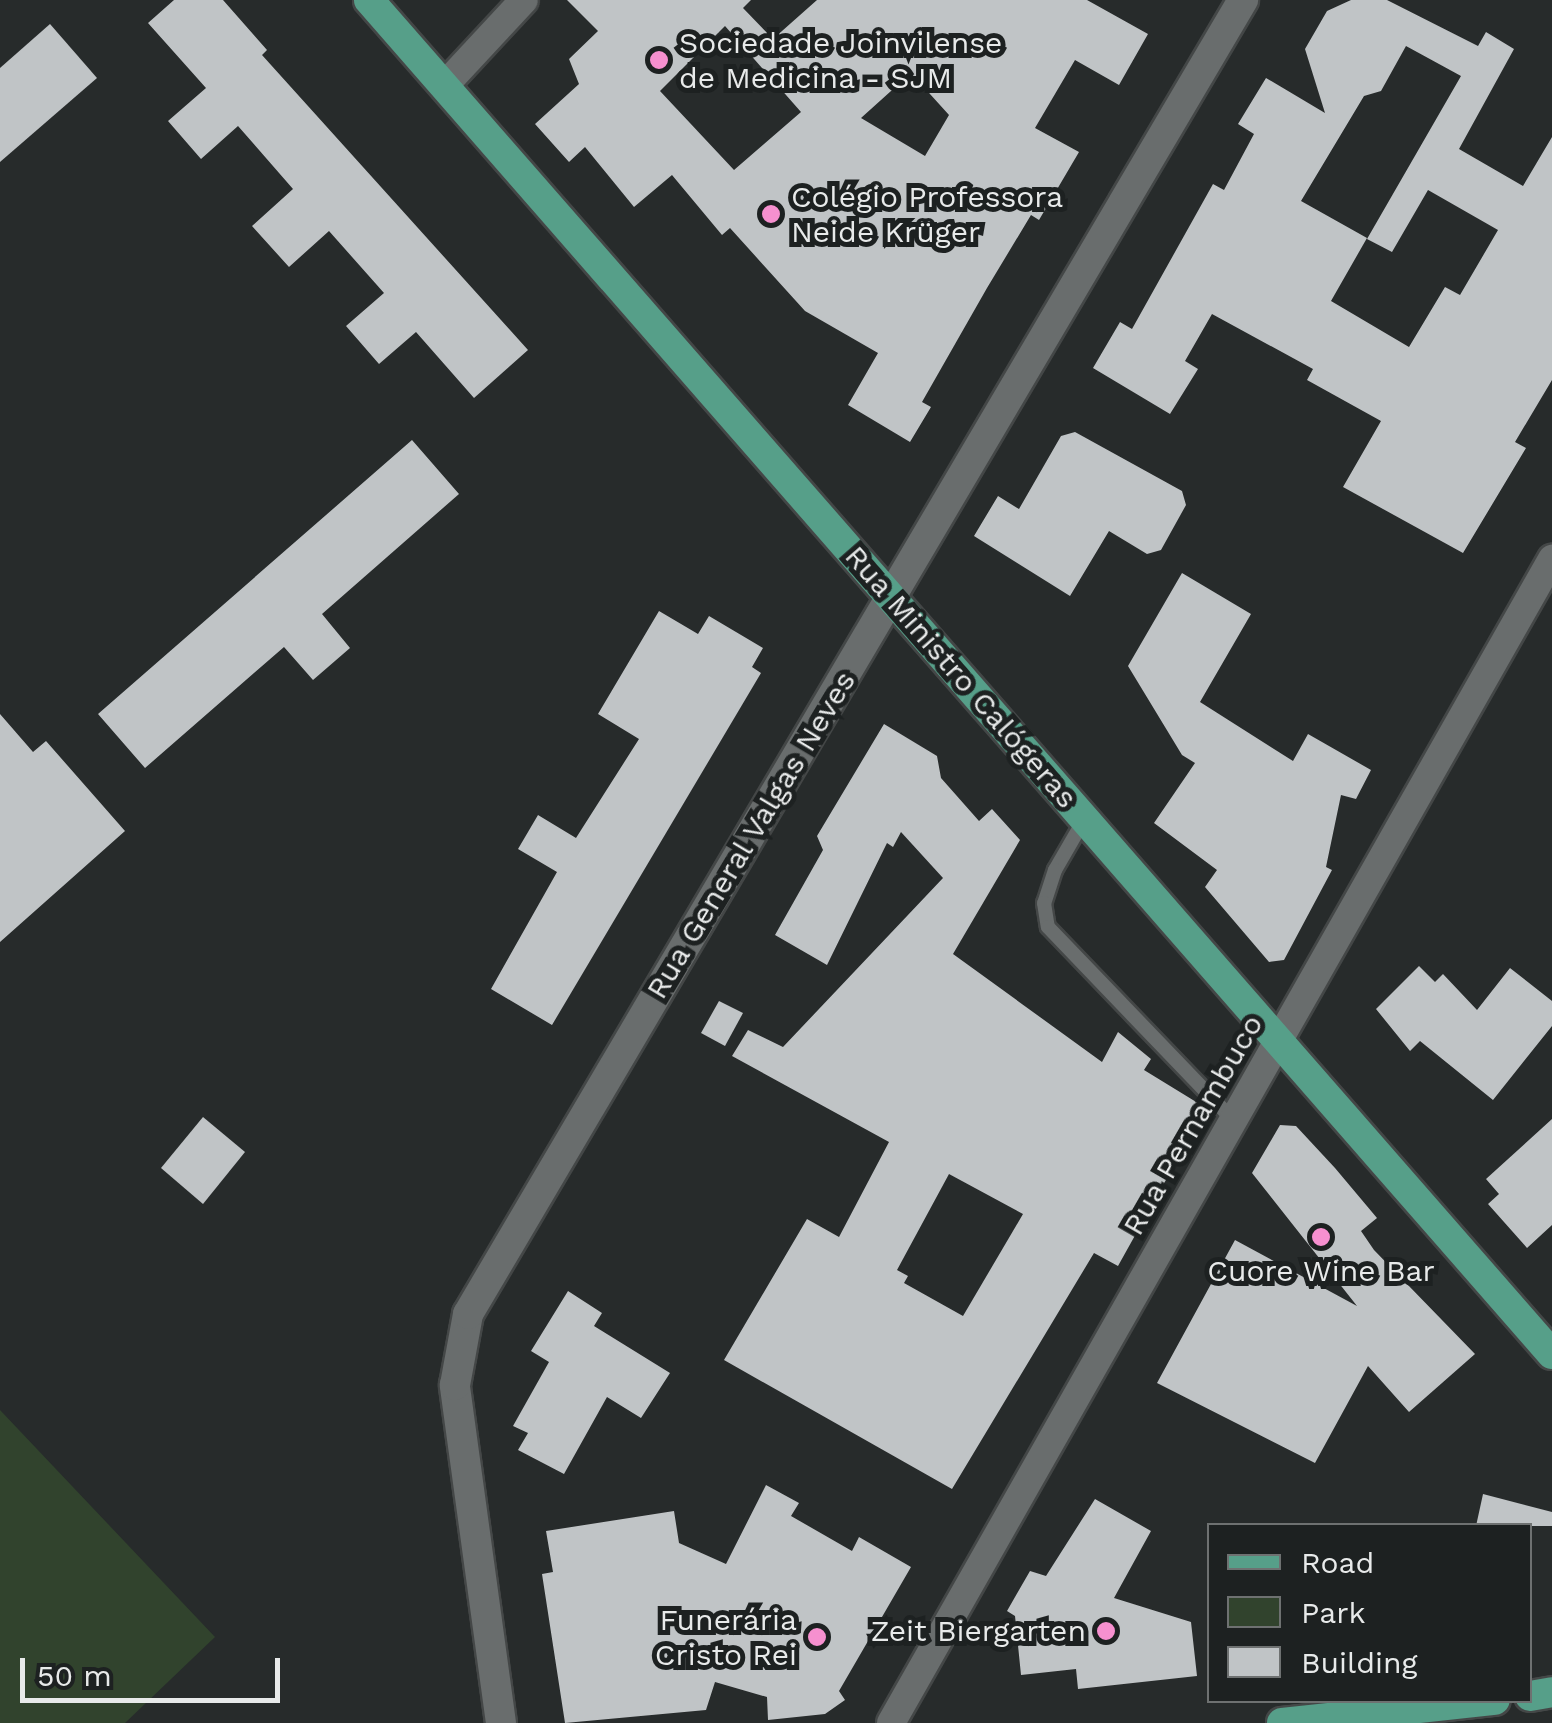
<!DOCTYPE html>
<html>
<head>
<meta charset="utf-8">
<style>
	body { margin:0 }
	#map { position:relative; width:1552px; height:1723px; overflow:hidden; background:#272b2b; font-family:"Work Sans",sans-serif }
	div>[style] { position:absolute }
	.green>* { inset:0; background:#31432d }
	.building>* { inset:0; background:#c0c4c6 }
	.roads { filter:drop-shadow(2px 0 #444747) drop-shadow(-2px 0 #444747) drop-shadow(0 2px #444747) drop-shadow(0 -2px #444747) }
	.lane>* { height:14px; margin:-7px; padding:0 7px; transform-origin:7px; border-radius:7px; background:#696d6d }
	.street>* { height:28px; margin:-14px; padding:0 14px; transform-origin:14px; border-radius:14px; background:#696d6d }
	.secondary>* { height:30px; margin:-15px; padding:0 15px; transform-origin:15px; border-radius:15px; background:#696d6d }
	.primary>* { height:30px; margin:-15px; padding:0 15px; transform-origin:15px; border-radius:15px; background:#569f89 }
	.dots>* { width:28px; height:28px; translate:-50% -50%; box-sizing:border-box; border:5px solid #1d2121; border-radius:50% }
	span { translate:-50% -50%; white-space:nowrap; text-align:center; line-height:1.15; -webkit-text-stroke:10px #1d2121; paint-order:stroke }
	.poi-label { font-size:30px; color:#e8eaea }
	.left { translate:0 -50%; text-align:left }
	.right { translate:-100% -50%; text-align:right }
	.street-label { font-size:30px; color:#e8eaea }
	.legend { position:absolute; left:1207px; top:1523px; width:325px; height:180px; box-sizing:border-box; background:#1d2121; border:2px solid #6e7171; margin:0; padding:12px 18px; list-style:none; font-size:30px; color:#e8eaea }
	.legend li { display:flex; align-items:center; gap:20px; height:50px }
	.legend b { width:50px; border:2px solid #6e7171 }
	.scale { position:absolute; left:20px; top:1658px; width:260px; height:45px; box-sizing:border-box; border:5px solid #e8eaea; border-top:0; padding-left:12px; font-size:30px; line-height:35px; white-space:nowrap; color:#e8eaea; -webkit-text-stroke:8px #1d2121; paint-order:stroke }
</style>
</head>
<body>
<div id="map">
	<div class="green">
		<i style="clip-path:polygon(0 1410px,215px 1637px,125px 1723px,0 1723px)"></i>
	</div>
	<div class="building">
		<i style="clip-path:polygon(174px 0,223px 0,267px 50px,262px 55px,528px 350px,474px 398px,416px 332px,379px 364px,346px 326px,384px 293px,329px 231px,289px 267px,252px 226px,293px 189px,238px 126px,201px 159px,168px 121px,206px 88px,148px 23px)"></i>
		<i style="clip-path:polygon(evenodd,567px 0,751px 0,743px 8px,773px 39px,817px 0,1087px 0,1148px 34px,1119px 85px,1075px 60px,1035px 128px,1079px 152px,1039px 220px,1031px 215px,987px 288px,922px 402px,931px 407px,910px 442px,848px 405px,878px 353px,805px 311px,730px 228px,722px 235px,672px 175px,634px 207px,585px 147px,569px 162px,535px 124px,579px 84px,569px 59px,598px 31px,567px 0,725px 26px,801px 112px,734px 170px,660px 91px,725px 26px,567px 0,911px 73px,949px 115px,925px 156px,861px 118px,911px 73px)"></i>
		<i style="clip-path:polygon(evenodd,1351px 0,1387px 0,1478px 46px,1486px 32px,1514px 49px,1459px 149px,1523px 186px,1552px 137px,1552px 380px,1515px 442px,1526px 448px,1463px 553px,1343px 487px,1381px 421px,1307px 380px,1313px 369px,1212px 314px,1185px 361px,1198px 369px,1170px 414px,1093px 368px,1120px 322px,1132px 329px,1213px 184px,1224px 190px,1254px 134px,1238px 124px,1266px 78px,1325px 113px,1305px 49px,1327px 11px,1351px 0,1406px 46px,1461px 76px,1367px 239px,1392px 252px,1428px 190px,1498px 230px,1460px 295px,1445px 287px,1409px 347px,1331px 301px,1367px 238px,1301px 201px,1364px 96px,1381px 91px,1406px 46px)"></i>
		<i style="clip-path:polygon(50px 24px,97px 78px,0 162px,0 68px)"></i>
		<i style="clip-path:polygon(1075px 432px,1182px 491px,1186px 505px,1161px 550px,1147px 554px,1109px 531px,1070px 596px,974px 536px,998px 496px,1019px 509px,1061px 436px)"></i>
		<i style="clip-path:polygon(412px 440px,459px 494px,322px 614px,350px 648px,313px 680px,284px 647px,145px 768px,98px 714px)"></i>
		<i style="clip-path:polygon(1182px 573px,1251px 614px,1200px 702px,1293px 761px,1308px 734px,1371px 770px,1356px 799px,1341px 795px,1326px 867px,1332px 870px,1284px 960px,1269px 962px,1205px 887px,1217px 870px,1154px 823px,1195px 763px,1182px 755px,1128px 666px)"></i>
		<i style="clip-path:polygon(659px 611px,698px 634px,709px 616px,763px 648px,752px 667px,761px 673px,552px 1025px,491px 989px,557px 872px,518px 849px,538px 815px,576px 838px,639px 739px,598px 714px)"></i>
		<i style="clip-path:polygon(0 714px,33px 752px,46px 741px,125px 831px,0 942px)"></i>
		<i style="clip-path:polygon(evenodd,884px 724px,937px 756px,941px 778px,979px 821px,992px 809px,1020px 840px,953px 954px,1102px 1062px,1118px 1032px,1151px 1059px,1144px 1070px,1206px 1108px,1118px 1266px,1094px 1253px,952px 1489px,724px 1360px,807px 1219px,839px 1237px,889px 1142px,732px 1056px,748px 1030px,783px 1047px,943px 878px,901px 832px,893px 847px,887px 843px,827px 965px,775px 935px,823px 850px,817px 836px,884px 724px,949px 1174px,1023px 1214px,963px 1316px,904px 1283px,908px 1276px,897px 1270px,949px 1174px)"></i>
		<i style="clip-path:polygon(1419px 966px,1435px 982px,1443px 974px,1477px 1010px,1510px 968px,1552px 1001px,1552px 1026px,1493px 1100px,1420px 1041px,1410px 1051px,1376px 1009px)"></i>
		<i style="clip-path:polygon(719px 1001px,743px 1013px,725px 1046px,701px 1033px)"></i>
		<i style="clip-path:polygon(203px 1117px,245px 1152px,203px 1204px,161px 1168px)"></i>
		<i style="clip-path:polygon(1552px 1119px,1552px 1225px,1527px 1248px,1488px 1204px,1499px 1194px,1486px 1179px)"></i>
		<i style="clip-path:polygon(1280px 1125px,1296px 1126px,1335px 1168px,1377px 1218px,1361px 1231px,1374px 1250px,1475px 1354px,1409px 1412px,1368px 1366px,1315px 1463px,1157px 1383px,1235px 1240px,1357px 1306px,1252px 1173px)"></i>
		<i style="clip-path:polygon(568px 1291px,602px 1313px,594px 1326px,670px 1373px,641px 1418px,607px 1397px,564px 1474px,518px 1450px,528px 1433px,513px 1426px,549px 1362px,531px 1351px)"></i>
		<i style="clip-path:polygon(766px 1485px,799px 1503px,791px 1516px,852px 1551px,859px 1537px,911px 1567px,839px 1691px,845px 1700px,825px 1714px,768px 1720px,767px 1697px,715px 1682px,706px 1710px,565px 1723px,542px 1574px,553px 1572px,546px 1531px,674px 1511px,679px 1543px,726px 1564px)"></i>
		<i style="clip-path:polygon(1483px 1494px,1552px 1512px,1552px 1526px,1476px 1526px)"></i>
		<i style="clip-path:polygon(1095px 1499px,1151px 1531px,1114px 1598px,1191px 1622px,1197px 1676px,1078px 1689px,1076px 1669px,1021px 1675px,1015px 1616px,1007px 1611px,1030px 1571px,1046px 1576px)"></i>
	</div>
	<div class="roads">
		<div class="lane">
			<i style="left:1084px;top:820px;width:58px;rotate:120.1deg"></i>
			<i style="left:1055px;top:870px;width:35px;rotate:108deg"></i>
			<i style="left:1044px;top:903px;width:24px;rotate:81deg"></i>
			<i style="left:1048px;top:927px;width:267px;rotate:46.2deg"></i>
		</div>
		<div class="street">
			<i style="left:444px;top:86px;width:117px;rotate:-47.1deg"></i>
			<i style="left:891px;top:1723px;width:1339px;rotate:-60.41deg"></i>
		</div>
		<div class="secondary">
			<i style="left:501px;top:1723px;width:341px;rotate:-97.8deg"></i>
			<i style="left:455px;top:1385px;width:72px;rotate:-79.6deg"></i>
			<i style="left:468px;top:1314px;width:1526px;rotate:-59.47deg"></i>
		</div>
		<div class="primary">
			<i style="left:369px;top:0;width:1798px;rotate:48.86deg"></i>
			<i style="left:1530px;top:1696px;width:22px;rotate:-10deg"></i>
			<i style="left:1282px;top:1723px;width:214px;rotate:-6.2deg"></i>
		</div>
	</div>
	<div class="dots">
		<i style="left:659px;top:60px;background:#f690cf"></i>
		<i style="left:771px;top:214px;background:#f690cf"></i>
		<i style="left:1321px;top:1237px;background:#f690cf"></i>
		<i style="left:1106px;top:1631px;background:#f690cf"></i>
		<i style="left:817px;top:1637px;background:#f690cf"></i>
	</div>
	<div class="poi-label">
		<span class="left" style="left:679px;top:60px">Sociedade Joinvilense<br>de Medicina - SJM</span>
		<span class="left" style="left:791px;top:214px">Colégio Professora<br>Neide Krüger</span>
		<span style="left:1321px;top:1271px">Cuore Wine Bar</span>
		<span class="right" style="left:797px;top:1637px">Funerária<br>Cristo Rei</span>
		<span class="right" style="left:1086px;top:1631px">Zeit Biergarten</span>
	</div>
	<div class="street-label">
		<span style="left:961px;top:677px;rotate:49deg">Rua Ministro Calógeras</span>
		<span style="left:751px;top:835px;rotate:-59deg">Rua General Valgas Neves</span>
		<span style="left:1193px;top:1125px;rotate:-60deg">Rua Pernambuco</span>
	</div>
	<ul class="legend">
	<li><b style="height:12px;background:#569f89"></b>Road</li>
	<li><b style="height:28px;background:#31432d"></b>Park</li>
	<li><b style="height:28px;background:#c0c4c6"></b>Building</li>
	</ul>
	<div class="scale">50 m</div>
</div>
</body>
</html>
